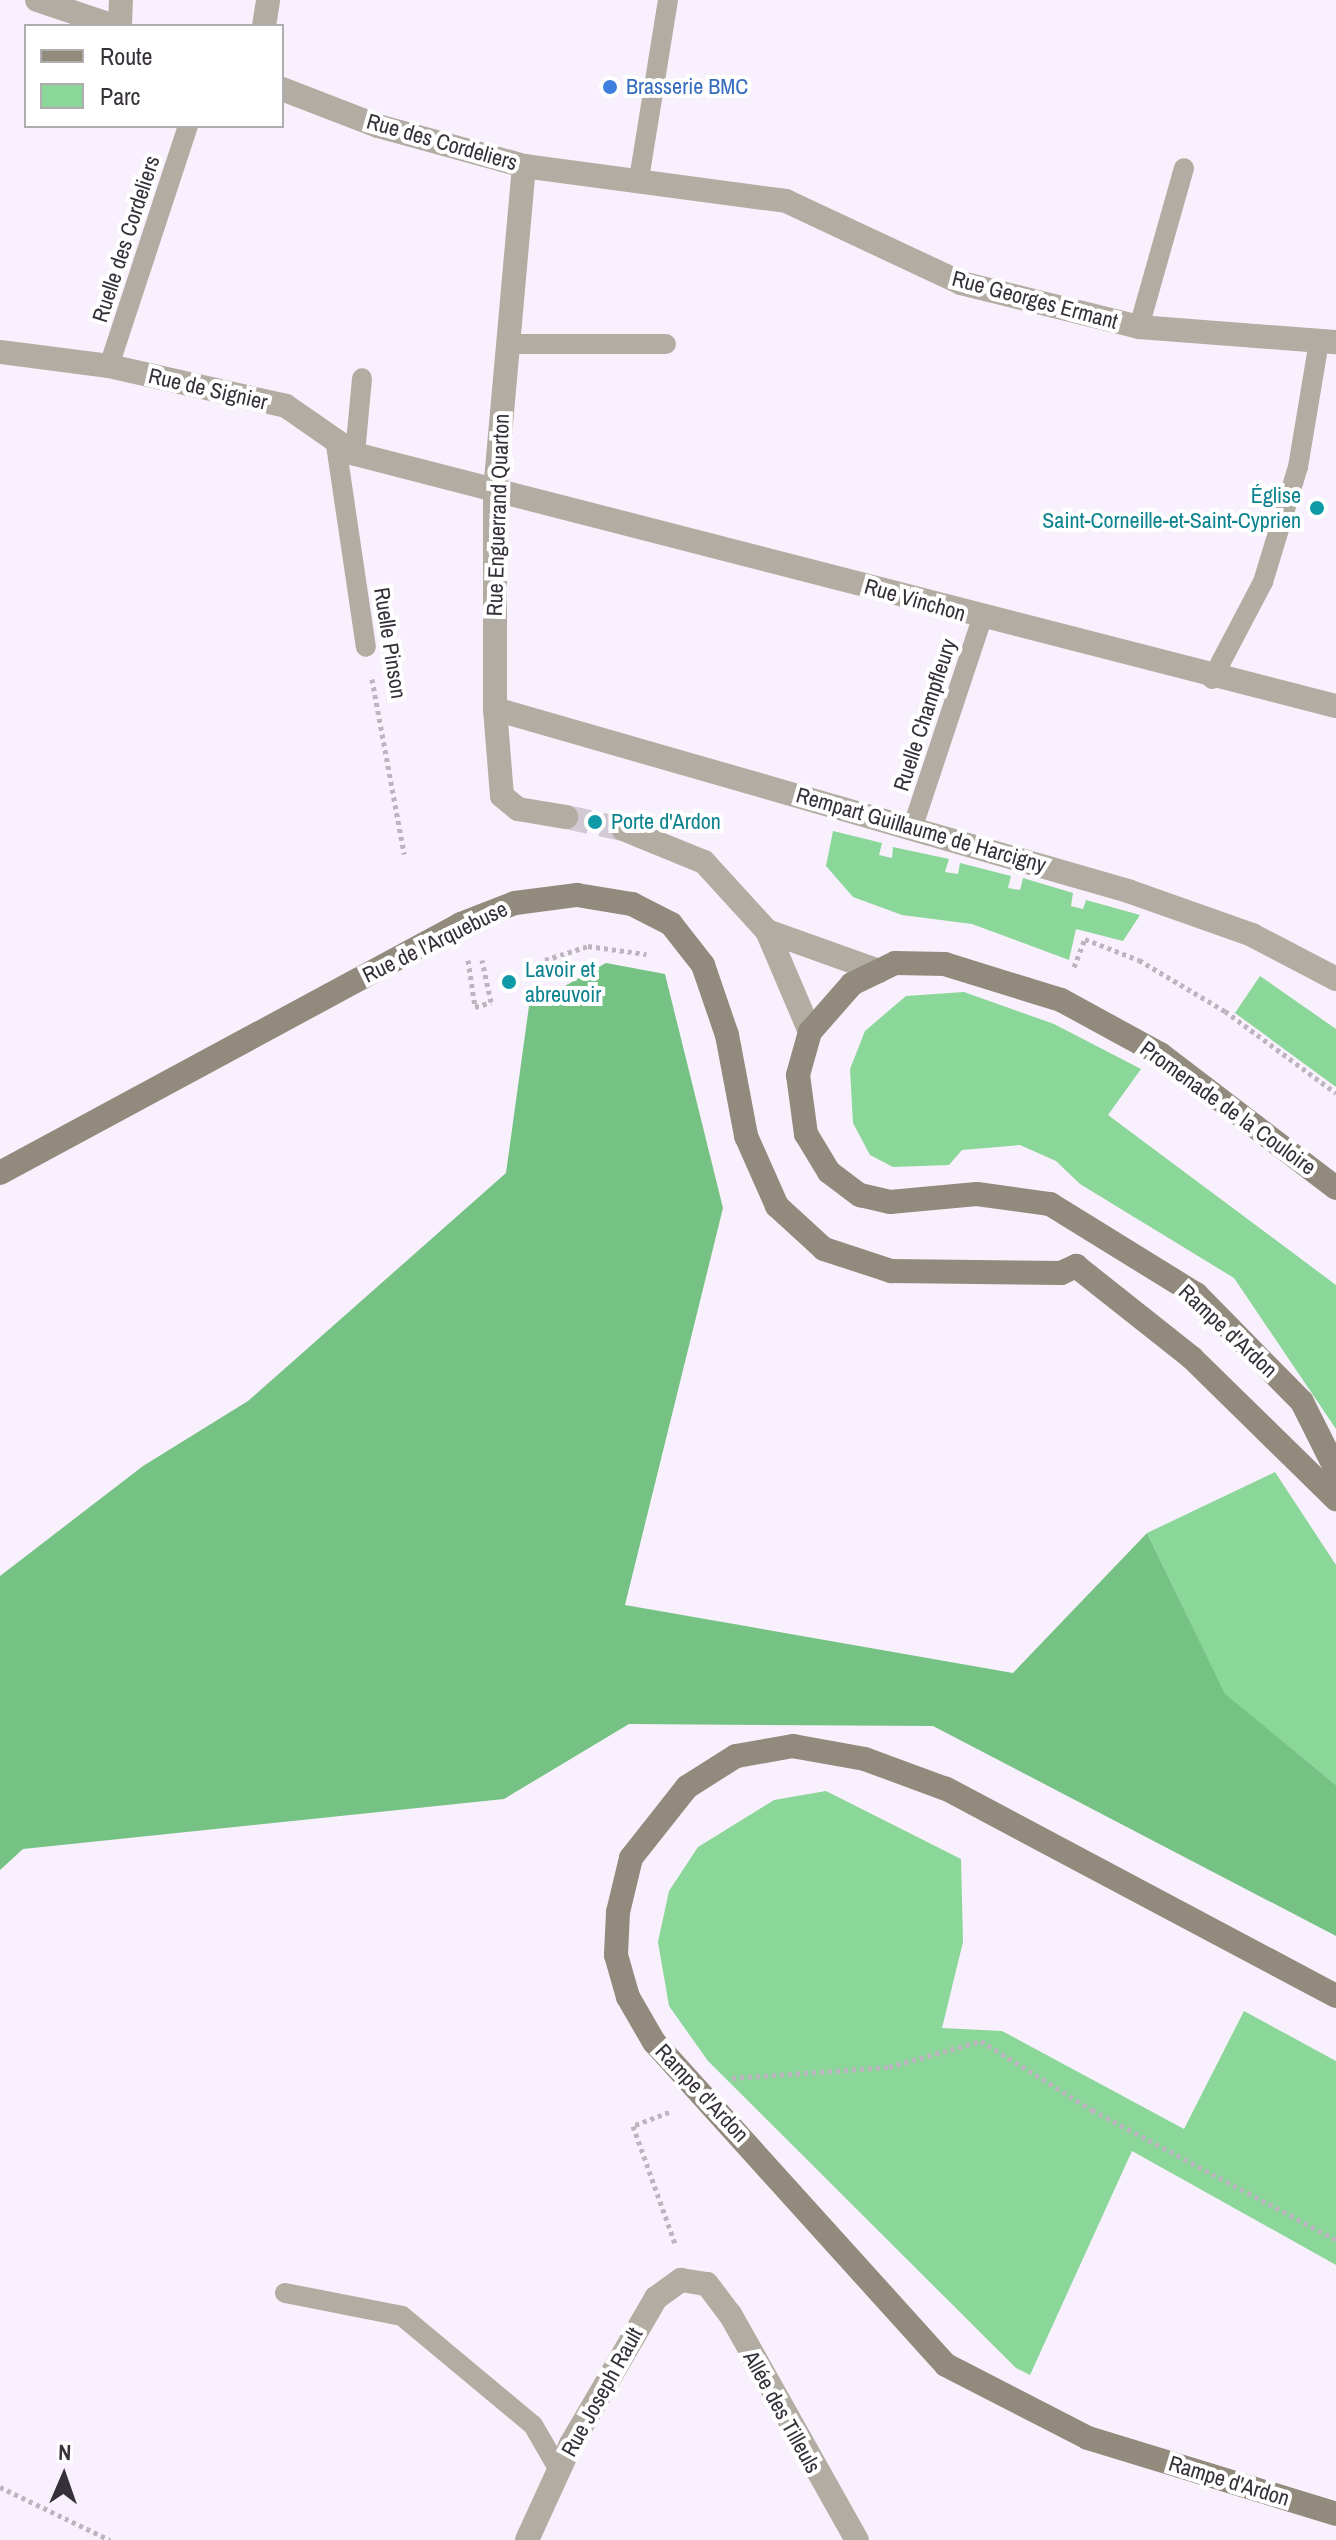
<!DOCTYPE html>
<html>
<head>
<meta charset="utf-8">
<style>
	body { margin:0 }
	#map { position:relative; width:1336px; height:2540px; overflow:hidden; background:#f8f0fc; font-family:"Archivo Narrow",sans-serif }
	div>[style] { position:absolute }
	.green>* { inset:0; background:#8bd699 }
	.forest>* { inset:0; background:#76c285 }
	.street-tunnel>* { height:24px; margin-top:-12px; transform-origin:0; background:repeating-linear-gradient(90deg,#d1cad5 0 24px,transparent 0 36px) }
	.path>* { height:5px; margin-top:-2.5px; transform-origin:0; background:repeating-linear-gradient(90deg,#bcb4bf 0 4px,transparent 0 8px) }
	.lane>* { height:20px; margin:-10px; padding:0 10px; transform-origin:10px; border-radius:10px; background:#b2aca3 }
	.street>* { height:24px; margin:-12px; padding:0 12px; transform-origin:12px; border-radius:12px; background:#b2aca3 }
	.secondary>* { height:24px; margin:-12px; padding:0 12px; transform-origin:12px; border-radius:12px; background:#928a7d }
	.dots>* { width:22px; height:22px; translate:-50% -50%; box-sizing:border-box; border:4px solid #fff; border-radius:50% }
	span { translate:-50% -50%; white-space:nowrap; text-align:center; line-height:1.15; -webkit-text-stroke:8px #fff; paint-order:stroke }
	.shop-label { font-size:22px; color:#366cbe }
	.left { translate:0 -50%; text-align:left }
	.street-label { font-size:22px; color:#363139 }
	.culture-label { font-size:22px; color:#0d838f }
	.right { translate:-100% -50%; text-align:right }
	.legend { position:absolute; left:24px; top:24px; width:260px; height:104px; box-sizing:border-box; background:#fff; border:2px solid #afadb0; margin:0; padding:10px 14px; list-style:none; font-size:24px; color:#363139 }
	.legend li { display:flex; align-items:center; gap:16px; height:40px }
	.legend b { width:40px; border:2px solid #afadb0 }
	.north { position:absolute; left:24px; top:2436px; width:80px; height:80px; -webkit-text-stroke:6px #fff; paint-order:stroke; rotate:2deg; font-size:22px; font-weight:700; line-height:32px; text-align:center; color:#363139 }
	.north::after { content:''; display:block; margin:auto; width:28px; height:36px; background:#363139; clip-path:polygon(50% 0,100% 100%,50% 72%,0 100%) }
</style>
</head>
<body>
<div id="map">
	<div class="green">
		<i style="clip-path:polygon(833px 831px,882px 843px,879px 855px,892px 858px,893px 847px,949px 859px,945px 872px,958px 874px,960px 863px,1011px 876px,1008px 888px,1020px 890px,1023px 878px,1073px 893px,1071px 906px,1083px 909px,1086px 900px,1140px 915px,1123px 941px,1076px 929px,1069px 960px,972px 924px,902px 915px,853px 897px,826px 866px)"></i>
		<i style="clip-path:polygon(1260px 976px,1336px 1029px,1336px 1087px,1235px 1013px)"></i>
		<i style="clip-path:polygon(964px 992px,1054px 1024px,1141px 1069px,1108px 1115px,1336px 1285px,1336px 1429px,1234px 1278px,1080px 1184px,1056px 1161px,1020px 1145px,962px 1150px,949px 1165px,893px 1167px,870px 1155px,853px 1123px,850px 1069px,865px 1031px,906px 996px)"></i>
		<i style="clip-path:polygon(1275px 1472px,1336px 1565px,1336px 1785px,1225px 1695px,1147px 1533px)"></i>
		<i style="clip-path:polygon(826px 1791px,961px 1859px,963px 1942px,942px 2028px,1002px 2031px,1184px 2129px,1244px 2011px,1336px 2061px,1336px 2265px,1132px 2151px,1030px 2375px,1016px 2368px,708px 2061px,669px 2006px,658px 1942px,669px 1891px,698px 1847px,774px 1800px)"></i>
	</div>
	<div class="forest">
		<i style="clip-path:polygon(606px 963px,665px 974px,723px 1208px,625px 1605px,1013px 1673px,1147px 1533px,1225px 1694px,1336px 1785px,1336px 1936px,933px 1726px,629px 1724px,504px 1799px,23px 1849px,0 1870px,0 1576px,143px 1466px,248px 1401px,506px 1173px,529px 1006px)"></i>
	</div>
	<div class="street-tunnel">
		<i style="left:566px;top:817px;width:58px;rotate:11.9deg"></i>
	</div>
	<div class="path">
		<i style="left:372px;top:679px;width:178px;rotate:79.6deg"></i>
		<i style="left:468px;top:960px;width:48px;rotate:81.5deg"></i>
		<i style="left:475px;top:1007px;width:17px;rotate:-17deg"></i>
		<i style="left:491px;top:1002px;width:43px;rotate:-102.1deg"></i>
		<i style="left:545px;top:960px;width:45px;rotate:-18deg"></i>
		<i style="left:588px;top:946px;width:59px;rotate:7.9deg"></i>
		<i style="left:1074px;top:967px;width:30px;rotate:-69deg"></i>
		<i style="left:1085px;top:939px;width:58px;rotate:21.3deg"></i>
		<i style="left:1139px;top:960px;width:100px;rotate:30.7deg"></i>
		<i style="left:1225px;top:1011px;width:138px;rotate:36.5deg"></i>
		<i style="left:732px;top:2078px;width:157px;rotate:-4deg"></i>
		<i style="left:889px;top:2067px;width:96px;rotate:-15.8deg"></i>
		<i style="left:981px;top:2041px;width:131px;rotate:31.9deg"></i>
		<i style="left:1092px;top:2110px;width:276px;rotate:28deg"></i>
		<i style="left:669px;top:2112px;width:39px;rotate:159deg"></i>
		<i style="left:633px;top:2126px;width:127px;rotate:70.3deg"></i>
		<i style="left:0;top:2487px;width:122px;rotate:25.7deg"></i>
	</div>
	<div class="lane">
		<i style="left:639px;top:179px;width:181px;rotate:-80.8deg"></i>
		<i style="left:1139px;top:327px;width:165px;rotate:-74.2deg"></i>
		<i style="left:507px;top:344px;width:159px"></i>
		<i style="left:109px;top:366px;width:253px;rotate:-71.8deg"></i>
		<i style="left:335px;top:438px;width:211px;rotate:81.6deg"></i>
		<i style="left:355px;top:454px;width:76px;rotate:-84.7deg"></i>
		<i style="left:1212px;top:679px;width:110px;rotate:-62.3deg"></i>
		<i style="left:1263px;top:582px;width:120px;rotate:-73.1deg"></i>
		<i style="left:1298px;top:467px;width:128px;rotate:-80.5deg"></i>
		<i style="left:913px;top:826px;width:218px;rotate:-71.6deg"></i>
		<i style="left:285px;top:2293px;width:119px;rotate:11.1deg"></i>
		<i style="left:402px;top:2316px;width:170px;rotate:39.8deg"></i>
		<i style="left:533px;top:2425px;width:52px;rotate:60deg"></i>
	</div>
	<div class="street">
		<i style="left:37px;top:0;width:81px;rotate:18.7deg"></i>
		<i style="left:120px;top:26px;width:26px;rotate:-88deg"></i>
		<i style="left:264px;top:26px;width:26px;rotate:-81deg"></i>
		<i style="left:282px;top:89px;width:103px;rotate:21.1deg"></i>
		<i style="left:378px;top:126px;width:151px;rotate:15.3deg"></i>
		<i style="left:524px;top:166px;width:264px;rotate:7.6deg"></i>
		<i style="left:786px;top:201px;width:193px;rotate:25.1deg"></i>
		<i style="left:961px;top:283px;width:183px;rotate:13.9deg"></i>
		<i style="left:1139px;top:327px;width:198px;rotate:4.4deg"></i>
		<i style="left:524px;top:166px;width:323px;rotate:95.1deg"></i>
		<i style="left:495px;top:488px;width:221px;rotate:90deg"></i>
		<i style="left:495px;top:709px;width:87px;rotate:85.4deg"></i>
		<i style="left:502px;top:796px;width:21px;rotate:39deg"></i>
		<i style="left:518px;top:809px;width:49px;rotate:9.5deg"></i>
		<i style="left:0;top:352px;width:110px;rotate:7.3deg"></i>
		<i style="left:109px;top:366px;width:181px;rotate:12.7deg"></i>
		<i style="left:286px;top:406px;width:84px;rotate:34.8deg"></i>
		<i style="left:355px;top:454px;width:1013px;rotate:14.41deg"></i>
		<i style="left:495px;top:709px;width:659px;rotate:16.04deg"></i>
		<i style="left:1128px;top:891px;width:132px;rotate:19.5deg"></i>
		<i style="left:1252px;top:935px;width:95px;rotate:27.6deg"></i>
		<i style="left:623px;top:829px;width:87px;rotate:22.2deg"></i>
		<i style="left:704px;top:862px;width:93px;rotate:47.6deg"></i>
		<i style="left:767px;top:931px;width:110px;rotate:66.9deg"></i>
		<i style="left:767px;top:931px;width:119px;rotate:19.7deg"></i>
		<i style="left:527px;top:2540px;width:106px;rotate:-65.4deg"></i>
		<i style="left:571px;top:2444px;width:169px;rotate:-59.8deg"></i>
		<i style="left:656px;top:2298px;width:31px;rotate:-36deg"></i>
		<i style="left:681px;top:2280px;width:26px;rotate:9deg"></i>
		<i style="left:707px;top:2284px;width:38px;rotate:53deg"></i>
		<i style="left:730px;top:2314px;width:259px;rotate:60.7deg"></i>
	</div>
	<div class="secondary">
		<i style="left:0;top:1173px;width:524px;rotate:-28.37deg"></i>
		<i style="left:461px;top:924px;width:58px;rotate:-21.3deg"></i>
		<i style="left:515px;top:903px;width:63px;rotate:-7.4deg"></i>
		<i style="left:577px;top:895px;width:56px;rotate:9.3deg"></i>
		<i style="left:632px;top:904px;width:44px;rotate:27.1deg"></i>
		<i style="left:671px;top:924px;width:52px;rotate:52deg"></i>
		<i style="left:703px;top:965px;width:74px;rotate:71.1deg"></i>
		<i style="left:727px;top:1035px;width:103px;rotate:79.3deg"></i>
		<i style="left:746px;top:1136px;width:77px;rotate:66.1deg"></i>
		<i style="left:777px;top:1206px;width:64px;rotate:42.5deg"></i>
		<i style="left:824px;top:1249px;width:71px;rotate:18.2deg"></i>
		<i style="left:891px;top:1271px;width:170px;rotate:0.7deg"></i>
		<i style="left:1061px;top:1273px;width:17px;rotate:-25deg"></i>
		<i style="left:1336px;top:1188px;width:221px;rotate:-142.7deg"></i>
		<i style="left:1160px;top:1054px;width:113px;rotate:-151.4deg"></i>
		<i style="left:1061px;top:1000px;width:121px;rotate:-162.8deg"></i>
		<i style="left:945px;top:964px;width:50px;rotate:-178.9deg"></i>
		<i style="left:895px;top:963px;width:48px;rotate:154deg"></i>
		<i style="left:852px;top:984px;width:64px;rotate:131.2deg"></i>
		<i style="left:810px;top:1032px;width:45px;rotate:105.6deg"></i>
		<i style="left:798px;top:1075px;width:60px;rotate:82.3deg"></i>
		<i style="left:806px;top:1134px;width:44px;rotate:58.8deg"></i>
		<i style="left:829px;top:1172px;width:39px;rotate:37deg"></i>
		<i style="left:860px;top:1195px;width:31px;rotate:13deg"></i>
		<i style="left:890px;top:1202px;width:87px;rotate:-5.3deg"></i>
		<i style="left:977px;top:1194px;width:74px;rotate:7.8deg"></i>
		<i style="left:1050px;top:1204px;width:172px;rotate:31.7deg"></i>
		<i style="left:1196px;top:1294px;width:151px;rotate:45.5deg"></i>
		<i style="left:1302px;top:1402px;width:76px;rotate:63.4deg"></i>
		<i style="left:1076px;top:1266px;width:148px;rotate:38.4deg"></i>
		<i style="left:1192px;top:1358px;width:202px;rotate:44.4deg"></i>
		<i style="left:1336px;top:1996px;width:442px;rotate:-152deg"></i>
		<i style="left:946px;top:1789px;width:86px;rotate:-159.7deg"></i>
		<i style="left:865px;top:1759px;width:73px;rotate:-169.8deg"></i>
		<i style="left:793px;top:1746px;width:58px;rotate:170deg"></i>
		<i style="left:736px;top:1756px;width:58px;rotate:147.7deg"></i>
		<i style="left:687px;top:1787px;width:90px;rotate:128.3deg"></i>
		<i style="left:631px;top:1858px;width:56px;rotate:103.5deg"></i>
		<i style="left:618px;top:1912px;width:43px;rotate:92.7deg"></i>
		<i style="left:616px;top:1955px;width:44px;rotate:74.1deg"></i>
		<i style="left:628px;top:1997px;width:52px;rotate:60deg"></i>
		<i style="left:654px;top:2042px;width:435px;rotate:47.9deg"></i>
		<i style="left:946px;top:2365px;width:160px;rotate:27.2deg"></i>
		<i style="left:1088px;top:2438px;width:259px;rotate:17deg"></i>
	</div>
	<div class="dots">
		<i style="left:610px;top:87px;background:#3f7fe0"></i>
		<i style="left:1317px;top:508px;background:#0f9aa8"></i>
		<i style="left:595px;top:822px;background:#0f9aa8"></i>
		<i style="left:509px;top:982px;background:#0f9aa8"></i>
	</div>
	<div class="shop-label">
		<span class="left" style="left:626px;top:87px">Brasserie BMC</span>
	</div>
	<div class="street-label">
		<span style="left:442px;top:142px;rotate:16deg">Rue des Cordeliers</span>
		<span style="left:126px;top:239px;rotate:-72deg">Ruelle des Cordeliers</span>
		<span style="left:1035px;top:300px;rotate:15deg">Rue Georges Ermant</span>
		<span style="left:208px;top:389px;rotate:13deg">Rue de Signier</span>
		<span style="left:498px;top:515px;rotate:-88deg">Rue Enguerrand Quarton</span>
		<span style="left:915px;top:600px;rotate:16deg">Rue Vinchon</span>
		<span style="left:390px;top:643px;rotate:81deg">Ruelle Pinson</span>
		<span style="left:925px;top:715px;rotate:-72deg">Ruelle Champfleury</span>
		<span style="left:921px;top:830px;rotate:16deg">Rempart Guillaume de Harcigny</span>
		<span style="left:435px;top:942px;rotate:-26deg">Rue de l'Arquebuse</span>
		<span style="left:1228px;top:1108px;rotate:36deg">Promenade de la Couloire</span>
		<span style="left:1228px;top:1331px;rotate:43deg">Rampe d'Ardon</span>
		<span style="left:702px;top:2093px;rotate:47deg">Rampe d'Ardon</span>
		<span style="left:602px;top:2392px;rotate:-61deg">Rue Joseph Rault</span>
		<span style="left:782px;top:2412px;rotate:61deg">Allée des Tilleuls</span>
		<span style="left:1229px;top:2481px;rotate:17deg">Rampe d'Ardon</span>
	</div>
	<div class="culture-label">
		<span class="right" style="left:1301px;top:508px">Église<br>Saint-Corneille-et-Saint-Cyprien</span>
		<span class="left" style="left:611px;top:822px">Porte d'Ardon</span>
		<span class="left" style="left:525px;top:982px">Lavoir et<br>abreuvoir</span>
	</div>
	<ul class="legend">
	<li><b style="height:10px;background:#928a7d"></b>Route</li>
	<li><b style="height:22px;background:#8bd699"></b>Parc</li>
	</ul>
	<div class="north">N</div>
</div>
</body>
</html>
